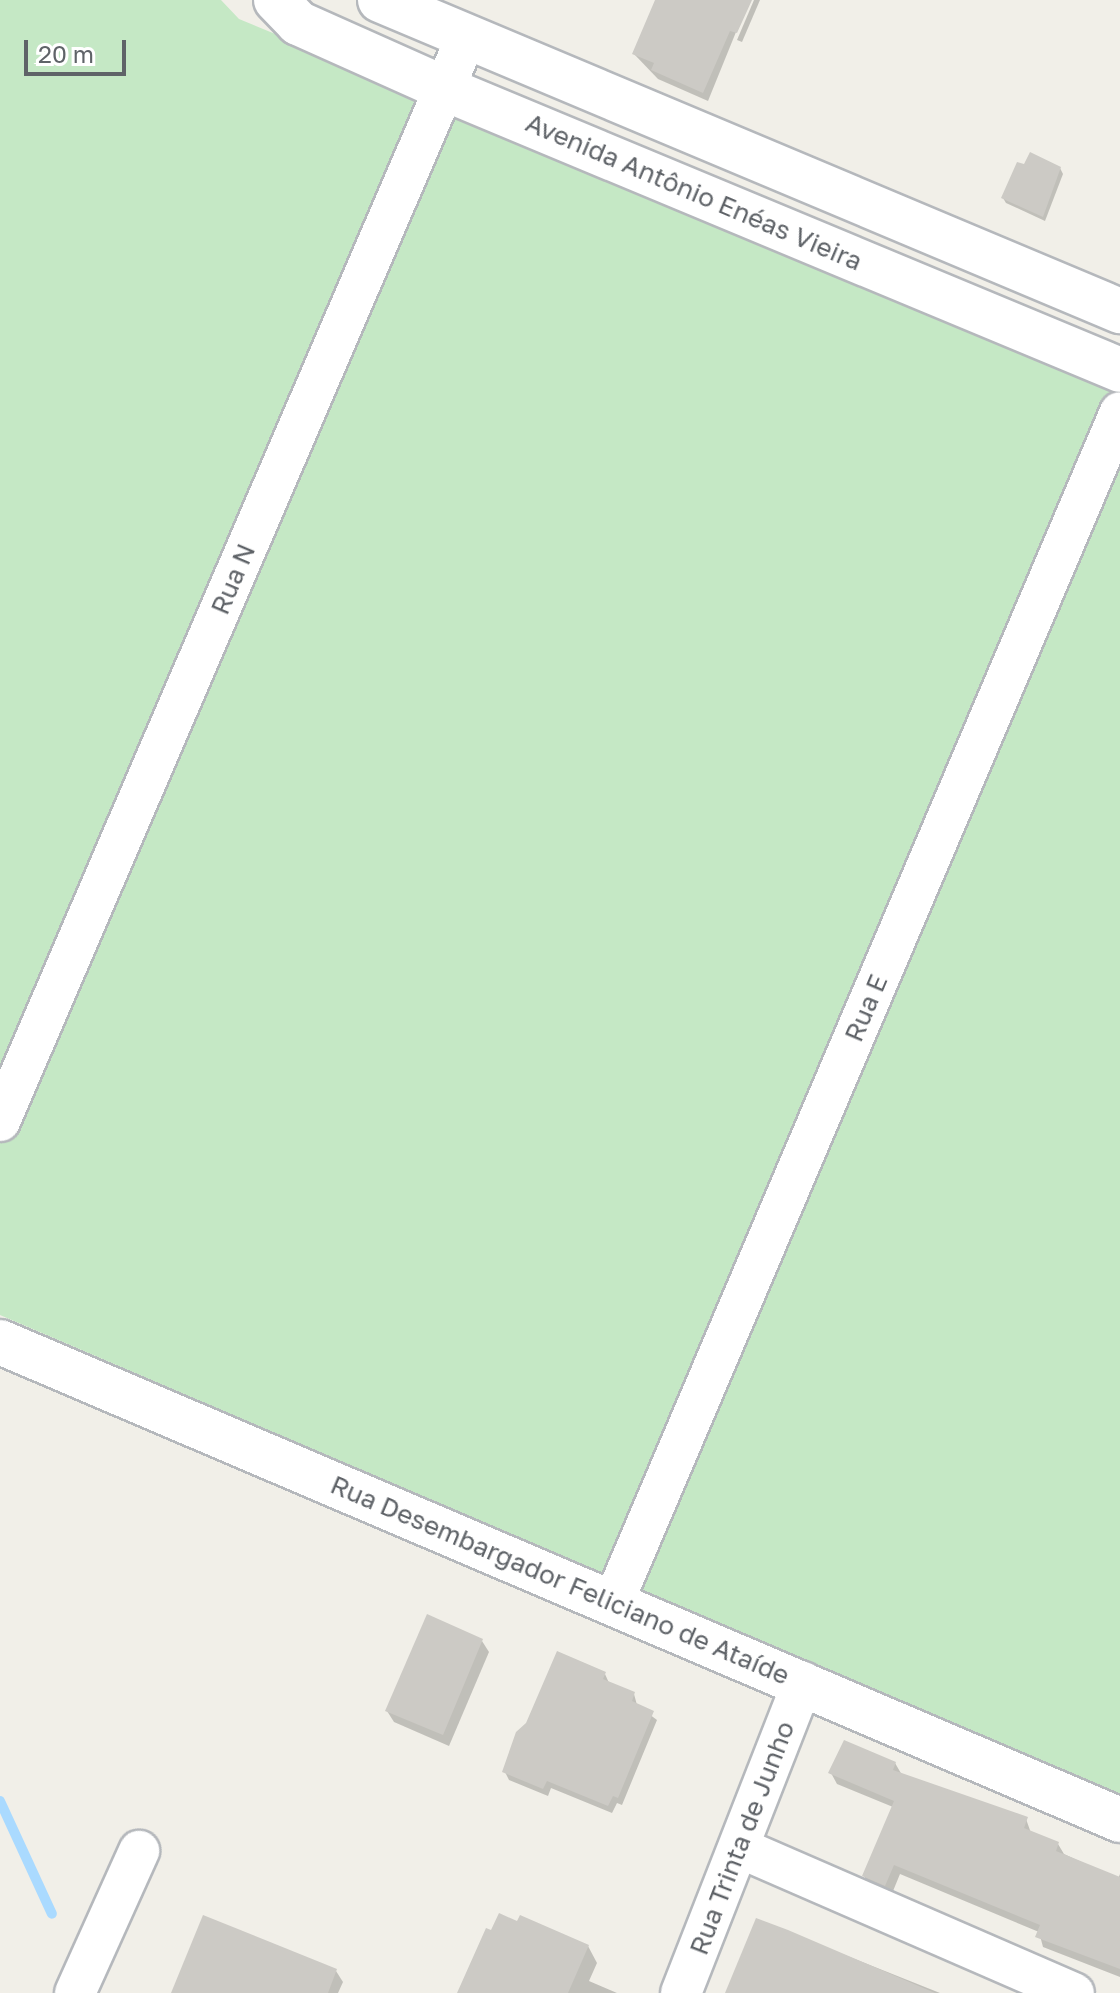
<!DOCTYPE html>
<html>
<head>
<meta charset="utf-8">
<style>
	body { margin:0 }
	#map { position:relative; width:1120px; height:1993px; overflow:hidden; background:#f1efe8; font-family:"Golos Text",sans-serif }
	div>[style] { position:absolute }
	.green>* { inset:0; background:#c5e8c5 }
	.shadow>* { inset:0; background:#0003 }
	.stream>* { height:10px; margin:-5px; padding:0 5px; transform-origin:5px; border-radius:5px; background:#aadaff }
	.building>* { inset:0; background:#cccac5 }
	.roads { filter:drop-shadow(2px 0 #b5b8bc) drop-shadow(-2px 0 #b5b8bc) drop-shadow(0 2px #b5b8bc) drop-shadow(0 -2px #b5b8bc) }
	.street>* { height:40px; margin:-20px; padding:0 20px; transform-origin:20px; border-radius:20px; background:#fff }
	.secondary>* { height:44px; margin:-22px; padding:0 22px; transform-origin:22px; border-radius:22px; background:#fff }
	span { translate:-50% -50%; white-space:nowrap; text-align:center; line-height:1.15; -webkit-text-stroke:6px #fff; paint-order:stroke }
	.street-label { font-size:26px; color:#5f6368 }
	.scale { position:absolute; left:24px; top:40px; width:102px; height:36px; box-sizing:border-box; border:4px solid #5f6368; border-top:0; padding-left:10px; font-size:24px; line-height:28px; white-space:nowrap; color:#5f6368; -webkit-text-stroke:6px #fff; paint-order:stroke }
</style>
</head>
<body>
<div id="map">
	<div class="green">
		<i style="clip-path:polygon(0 0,221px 0,239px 19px,1120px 382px,1120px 1796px,0 1315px)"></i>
	</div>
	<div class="shadow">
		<i style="clip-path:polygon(657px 0,749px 0,708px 101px,658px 79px,634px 54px)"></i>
		<i style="clip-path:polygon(754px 0,760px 0,742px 42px,737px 40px)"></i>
		<i style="clip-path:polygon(1060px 168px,1063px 174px,1045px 221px,1006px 203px,1003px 198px)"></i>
		<i style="clip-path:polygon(482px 1641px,489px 1652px,449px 1746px,394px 1722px,387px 1711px)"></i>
		<i style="clip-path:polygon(605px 1674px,609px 1683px,634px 1694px,637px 1705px,657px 1720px,622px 1805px,617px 1803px,612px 1813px,551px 1788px,548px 1796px,509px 1780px,505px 1772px)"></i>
		<i style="clip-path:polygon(895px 1763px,902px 1775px,1026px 1819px,1031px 1833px,1058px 1844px,1064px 1854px,1118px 1879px,1120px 1874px,1120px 1977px,1043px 1947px,1039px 1932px,900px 1874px,891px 1896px,870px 1886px,864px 1876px,893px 1807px,837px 1784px,831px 1773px)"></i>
		<i style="clip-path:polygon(757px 1920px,940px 1993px,733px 1993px)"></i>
		<i style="clip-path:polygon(588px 1946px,597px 1963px,589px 1981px,617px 1993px,459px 1993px)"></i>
		<i style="clip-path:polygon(336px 1971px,343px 1982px,338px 1993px,172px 1993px)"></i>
	</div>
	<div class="stream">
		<i style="left:0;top:1801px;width:124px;rotate:65.3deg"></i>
	</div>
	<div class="building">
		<i style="clip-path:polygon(655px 0,752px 0,737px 33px,730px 31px,703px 93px,651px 70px,654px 63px,632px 54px)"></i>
		<i style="clip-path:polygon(1030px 152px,1061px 167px,1043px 217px,1001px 198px,1017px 162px,1024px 164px)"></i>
		<i style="clip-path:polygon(427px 1614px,483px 1639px,443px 1735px,385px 1711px)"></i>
		<i style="clip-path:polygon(557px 1651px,606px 1672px,603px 1679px,635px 1692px,632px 1701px,654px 1711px,618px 1798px,613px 1796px,608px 1806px,547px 1781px,543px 1789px,502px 1772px,516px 1732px,526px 1723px)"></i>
		<i style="clip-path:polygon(844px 1740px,896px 1762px,893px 1770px,1028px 1817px,1024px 1828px,1059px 1842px,1056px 1851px,1120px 1877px,1120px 1969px,1035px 1937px,1040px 1925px,894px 1865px,885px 1886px,862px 1876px,894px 1801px,828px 1773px)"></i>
		<i style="clip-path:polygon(499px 1913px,517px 1921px,520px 1915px,589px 1945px,568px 1993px,457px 1993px,486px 1928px,491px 1930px)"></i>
		<i style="clip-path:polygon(203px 1915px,337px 1969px,328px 1993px,171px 1993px)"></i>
		<i style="clip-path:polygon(756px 1918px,788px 1930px,935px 1993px,725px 1993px)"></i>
	</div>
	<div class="roads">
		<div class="street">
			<i style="left:0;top:1121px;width:1179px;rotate:-66.72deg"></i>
			<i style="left:613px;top:1603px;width:1294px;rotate:-66.94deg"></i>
			<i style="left:740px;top:1848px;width:364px;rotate:23.5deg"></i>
			<i style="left:75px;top:1993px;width:156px;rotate:-65.7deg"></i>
			<i style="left:681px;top:1993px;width:334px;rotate:-68.6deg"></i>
		</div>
		<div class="secondary">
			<i style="left:276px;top:0;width:32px;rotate:46deg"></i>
			<i style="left:298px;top:23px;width:159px;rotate:24.1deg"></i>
			<i style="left:443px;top:88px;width:733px;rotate:22.61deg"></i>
			<i style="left:380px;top:0;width:803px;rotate:22.8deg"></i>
			<i style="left:0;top:1342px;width:1218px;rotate:23.11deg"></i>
		</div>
	</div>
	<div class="street-label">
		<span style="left:694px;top:192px;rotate:23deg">Avenida Antônio Enéas Vieira</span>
		<span style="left:233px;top:579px;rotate:-67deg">Rua N</span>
		<span style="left:866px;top:1008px;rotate:-67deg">Rua E</span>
		<span style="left:560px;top:1580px;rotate:23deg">Rua Desembargador Feliciano de Ataíde</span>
		<span style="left:742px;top:1838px;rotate:-69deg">Rua Trinta de Junho</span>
	</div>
	<div class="scale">20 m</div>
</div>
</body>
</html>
